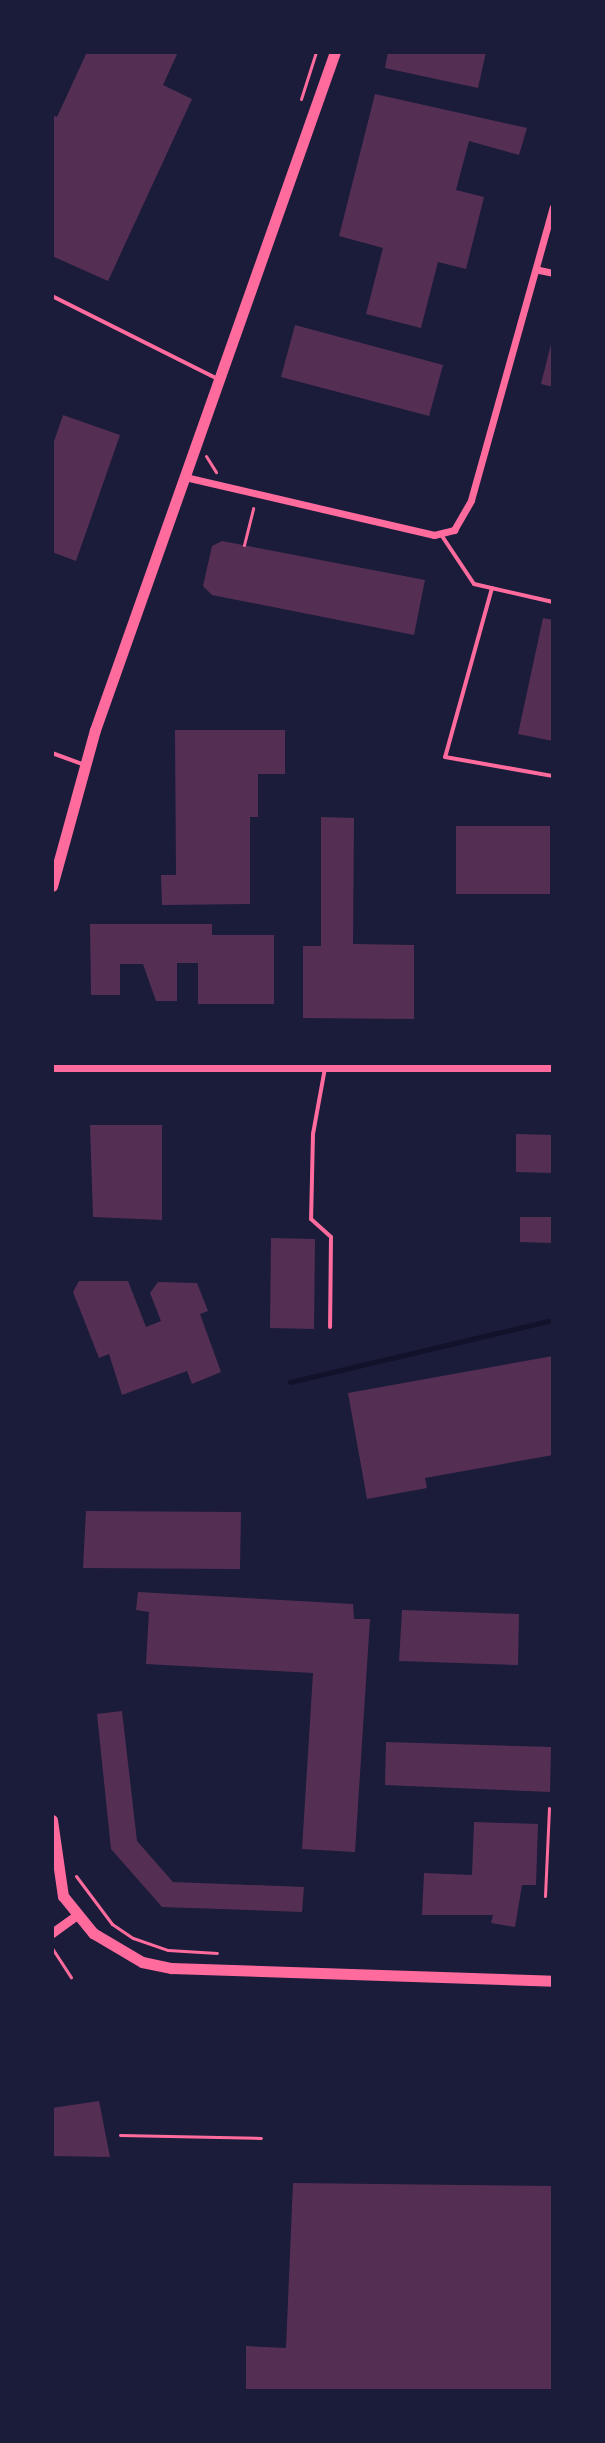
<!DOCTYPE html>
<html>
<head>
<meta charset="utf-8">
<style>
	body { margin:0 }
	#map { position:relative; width:605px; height:2443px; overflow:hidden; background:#1b1b3a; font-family:"DM Sans",sans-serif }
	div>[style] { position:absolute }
	.stream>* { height:5px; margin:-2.5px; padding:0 2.5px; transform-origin:2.5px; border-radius:2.5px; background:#12122b }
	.building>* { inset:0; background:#542f53 }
	.path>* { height:3px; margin:-1.5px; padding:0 1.5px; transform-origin:1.5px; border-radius:1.5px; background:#ff6b9d }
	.service>* { height:4px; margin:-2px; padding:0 2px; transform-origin:2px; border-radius:2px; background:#ff6b9d }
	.minor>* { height:7px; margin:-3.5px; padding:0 3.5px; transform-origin:3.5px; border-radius:3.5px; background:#ff6b9d }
	.tertiary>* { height:9px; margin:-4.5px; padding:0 4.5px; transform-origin:4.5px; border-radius:4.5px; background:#ff6b9d }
	.secondary>* { height:11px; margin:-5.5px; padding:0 5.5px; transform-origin:5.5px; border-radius:5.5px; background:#ff6b9d }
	span { translate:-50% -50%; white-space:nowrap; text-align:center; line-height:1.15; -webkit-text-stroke:8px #1b1b3a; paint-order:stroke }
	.frame { position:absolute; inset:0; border:54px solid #1b1b3a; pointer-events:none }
</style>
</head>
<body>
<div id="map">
	<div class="stream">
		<i style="left:290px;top:1382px;width:270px;rotate:-13.3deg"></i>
	</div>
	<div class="building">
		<i style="clip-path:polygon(87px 52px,178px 52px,163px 85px,192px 99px,108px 281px,52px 256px,52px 115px,57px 117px)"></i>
		<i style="clip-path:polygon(388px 52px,486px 52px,478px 88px,385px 68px)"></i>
		<i style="clip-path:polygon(375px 94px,527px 128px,519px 155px,469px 141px,456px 190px,484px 197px,466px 269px,438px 262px,421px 328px,366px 314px,383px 248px,339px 236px)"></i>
		<i style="clip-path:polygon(295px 325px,443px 365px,429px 416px,281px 377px)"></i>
		<i style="clip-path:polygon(553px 336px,553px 387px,541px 384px)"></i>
		<i style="clip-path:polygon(63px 415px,120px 435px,76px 561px,52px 552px,52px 447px)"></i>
		<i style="clip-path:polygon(222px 541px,425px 580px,414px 635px,212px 595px,203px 586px,212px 546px)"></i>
		<i style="clip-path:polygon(543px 618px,553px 620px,553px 741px,518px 734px)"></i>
		<i style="clip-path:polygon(175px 730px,285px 730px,285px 774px,258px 774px,258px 817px,250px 817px,250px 904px,162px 905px,161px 875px,176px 875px)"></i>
		<i style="clip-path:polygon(321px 817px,354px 818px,353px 944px,414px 945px,414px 1019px,303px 1018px,303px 946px,321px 946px)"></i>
		<i style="clip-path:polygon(456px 826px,550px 826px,550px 894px,456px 894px)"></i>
		<i style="clip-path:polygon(90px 924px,212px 924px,212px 935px,274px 935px,274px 1004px,198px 1004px,198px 963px,177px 963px,177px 1001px,156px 1001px,143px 964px,120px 964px,120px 995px,91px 995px)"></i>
		<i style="clip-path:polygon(90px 1125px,162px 1125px,162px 1220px,93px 1217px)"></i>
		<i style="clip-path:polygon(516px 1134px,553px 1135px,553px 1173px,516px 1172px)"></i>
		<i style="clip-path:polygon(520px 1217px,553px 1217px,553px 1243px,520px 1242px)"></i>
		<i style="clip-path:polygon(271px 1238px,315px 1239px,314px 1329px,270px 1328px)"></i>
		<i style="clip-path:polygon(79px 1281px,128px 1281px,146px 1327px,161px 1321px,150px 1293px,158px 1282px,197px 1283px,208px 1311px,200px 1314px,221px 1372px,192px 1384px,187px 1371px,122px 1395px,109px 1354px,99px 1358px,73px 1292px)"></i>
		<i style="clip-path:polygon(553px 1356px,553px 1455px,425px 1478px,427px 1488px,367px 1499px,348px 1393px)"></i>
		<i style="clip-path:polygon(86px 1511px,241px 1512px,240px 1569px,83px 1568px)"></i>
		<i style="clip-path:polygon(138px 1592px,353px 1604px,354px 1619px,370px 1619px,355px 1852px,302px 1849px,313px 1673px,146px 1664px,149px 1612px,136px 1610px)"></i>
		<i style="clip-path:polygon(402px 1610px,519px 1614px,518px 1665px,399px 1661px)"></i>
		<i style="clip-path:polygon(122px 1711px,137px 1841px,173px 1882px,304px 1887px,302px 1912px,162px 1907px,111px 1849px,97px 1714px)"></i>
		<i style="clip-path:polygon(386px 1742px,551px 1747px,550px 1792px,385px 1785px)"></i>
		<i style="clip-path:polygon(474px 1822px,538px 1824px,536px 1885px,522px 1885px,515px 1927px,491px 1923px,493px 1915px,422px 1915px,424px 1873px,472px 1875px)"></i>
		<i style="clip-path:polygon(99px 2101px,110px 2157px,52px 2156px,52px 2108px)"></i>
		<i style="clip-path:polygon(293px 2183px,553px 2186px,553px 2391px,246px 2391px,246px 2346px,286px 2348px)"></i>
	</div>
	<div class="path">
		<i style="left:301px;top:99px;width:49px;rotate:-72.3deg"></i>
		<i style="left:206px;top:456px;width:19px;rotate:58deg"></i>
		<i style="left:244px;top:545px;width:38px;rotate:-76deg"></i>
		<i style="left:76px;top:1876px;width:60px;rotate:53.1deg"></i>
		<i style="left:112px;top:1924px;width:25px;rotate:34deg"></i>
		<i style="left:133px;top:1938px;width:37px;rotate:19deg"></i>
		<i style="left:168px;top:1950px;width:49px;rotate:3.5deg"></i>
		<i style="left:545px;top:1896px;width:88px;rotate:-87.4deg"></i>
		<i style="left:52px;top:1948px;width:35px;rotate:57deg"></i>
		<i style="left:120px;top:2135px;width:141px;rotate:1.2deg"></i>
	</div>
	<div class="service">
		<i style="left:52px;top:296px;width:186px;rotate:26.6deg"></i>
		<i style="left:440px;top:533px;width:61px;rotate:56.3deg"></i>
		<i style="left:474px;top:584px;width:81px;rotate:12.8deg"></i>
		<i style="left:492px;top:588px;width:175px;rotate:105.5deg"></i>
		<i style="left:445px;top:757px;width:110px;rotate:10deg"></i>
		<i style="left:52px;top:753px;width:33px;rotate:20deg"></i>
		<i style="left:325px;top:1068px;width:67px;rotate:100.3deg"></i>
		<i style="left:313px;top:1134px;width:85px;rotate:91.3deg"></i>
		<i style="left:311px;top:1219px;width:27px;rotate:42deg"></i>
		<i style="left:331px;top:1237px;width:90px;rotate:90.6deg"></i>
	</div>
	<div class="minor">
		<i style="left:539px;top:270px;width:14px;rotate:12deg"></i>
		<i style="left:185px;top:477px;width:256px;rotate:13.1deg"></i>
		<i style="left:434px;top:535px;width:21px;rotate:-14deg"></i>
		<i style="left:454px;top:530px;width:34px;rotate:-60deg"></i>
		<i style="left:471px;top:500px;width:304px;rotate:-74.4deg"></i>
		<i style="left:52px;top:1068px;width:501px"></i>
	</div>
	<div class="tertiary">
		<i style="left:52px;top:1933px;width:31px;rotate:-36deg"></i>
	</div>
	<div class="secondary">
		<i style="left:52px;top:886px;width:162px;rotate:-74.6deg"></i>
		<i style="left:95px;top:730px;width:719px;rotate:-70.51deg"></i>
		<i style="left:52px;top:1820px;width:77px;rotate:81.8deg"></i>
		<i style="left:63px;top:1896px;width:48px;rotate:51deg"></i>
		<i style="left:93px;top:1933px;width:57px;rotate:30.6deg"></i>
		<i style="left:142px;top:1962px;width:30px;rotate:12deg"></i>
		<i style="left:171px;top:1968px;width:382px;rotate:1.9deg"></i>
	</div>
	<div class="frame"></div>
</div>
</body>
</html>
